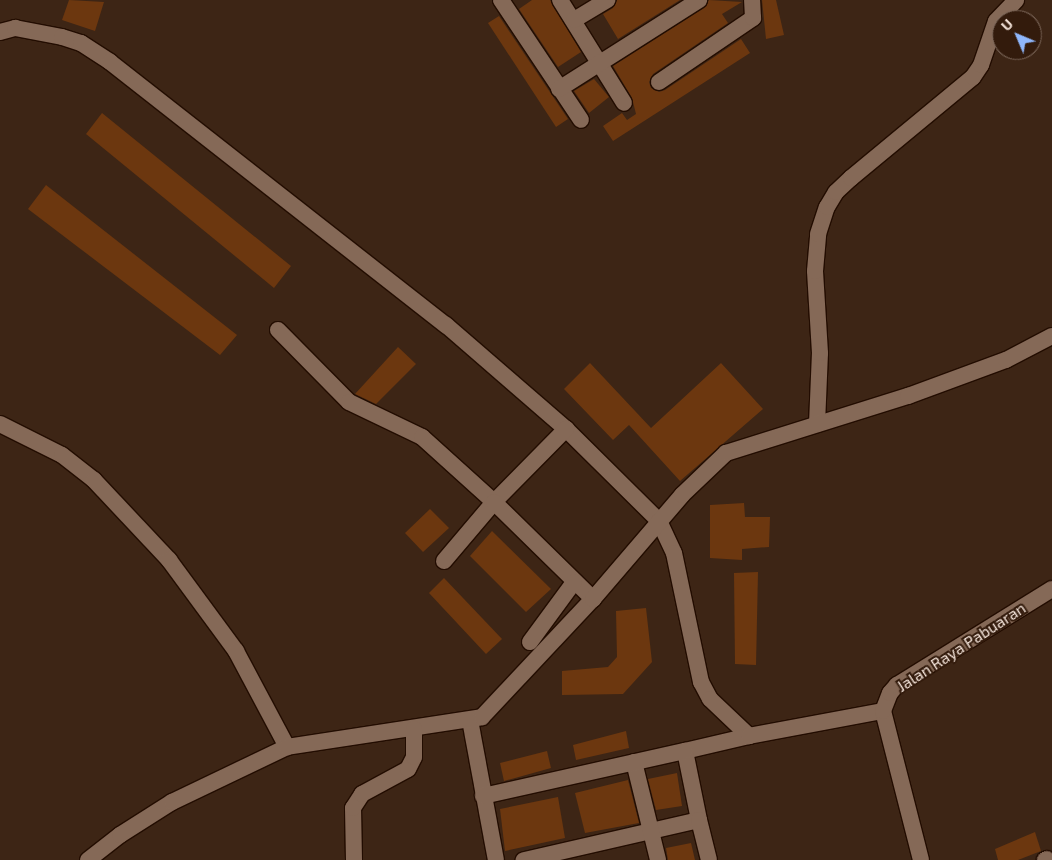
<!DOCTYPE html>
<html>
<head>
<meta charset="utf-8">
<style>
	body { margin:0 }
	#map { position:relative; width:1052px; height:860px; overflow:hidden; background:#3d2515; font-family:"Exo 2",sans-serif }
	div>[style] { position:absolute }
	.building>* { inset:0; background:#6c370f }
	.roads { filter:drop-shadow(1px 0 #230d01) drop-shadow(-1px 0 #230d01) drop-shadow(0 1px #230d01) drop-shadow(0 -1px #230d01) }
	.minor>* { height:16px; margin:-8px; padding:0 8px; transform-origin:8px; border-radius:8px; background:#856957 }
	span { translate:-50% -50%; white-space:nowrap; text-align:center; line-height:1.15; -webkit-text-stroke:4px #331b0c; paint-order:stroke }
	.street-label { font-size:16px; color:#f5e5db }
	.north { position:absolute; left:992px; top:10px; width:50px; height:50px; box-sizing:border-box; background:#331b0c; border:1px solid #816c5f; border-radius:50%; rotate:315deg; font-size:14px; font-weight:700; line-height:20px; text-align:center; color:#f5e5db }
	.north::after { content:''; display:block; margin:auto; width:18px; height:22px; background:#90b8fd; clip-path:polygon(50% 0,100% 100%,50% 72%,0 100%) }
</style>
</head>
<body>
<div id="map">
	<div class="building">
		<i style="clip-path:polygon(69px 0,104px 2px,95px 31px,62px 20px)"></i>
		<i style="clip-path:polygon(532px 0,550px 0,581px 52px,558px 67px,519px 9px)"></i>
		<i style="clip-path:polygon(617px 0,680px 0,618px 39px,603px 14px,613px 8px)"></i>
		<i style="clip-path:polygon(709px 0,742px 2px,722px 14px,728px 23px,653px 74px,649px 82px,651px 88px,659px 92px,665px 90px,741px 39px,750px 53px,613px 141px,603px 126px,622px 113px,627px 120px,636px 114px,632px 98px,613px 66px,704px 8px)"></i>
		<i style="clip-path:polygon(762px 0,776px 0,784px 35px,766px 39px)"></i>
		<i style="clip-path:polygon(499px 16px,568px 119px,556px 127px,488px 23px)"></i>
		<i style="clip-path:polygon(594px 79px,609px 97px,589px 113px,574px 91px)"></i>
		<i style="clip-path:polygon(102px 113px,291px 266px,274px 288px,86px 134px)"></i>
		<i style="clip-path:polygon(46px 185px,237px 335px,220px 355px,28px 209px)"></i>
		<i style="clip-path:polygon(398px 347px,416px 364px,376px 404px,355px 394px)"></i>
		<i style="clip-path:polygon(590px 363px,651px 428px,721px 363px,763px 409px,680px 481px,629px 425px,613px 440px,564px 389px)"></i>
		<i style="clip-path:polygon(744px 503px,745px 517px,770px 517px,769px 547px,742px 549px,742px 560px,710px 558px,710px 505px)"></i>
		<i style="clip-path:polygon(430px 509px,449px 528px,423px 552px,405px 533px)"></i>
		<i style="clip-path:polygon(492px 531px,551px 589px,526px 612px,470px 556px)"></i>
		<i style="clip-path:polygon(758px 572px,756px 665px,735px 664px,734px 573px)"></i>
		<i style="clip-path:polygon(444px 578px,502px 639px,486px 654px,429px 593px)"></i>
		<i style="clip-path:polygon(646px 608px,652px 662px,623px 694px,562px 695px,562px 671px,608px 667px,617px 657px,616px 611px)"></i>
		<i style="clip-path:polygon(626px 731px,629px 748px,576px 760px,573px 745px)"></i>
		<i style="clip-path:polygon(547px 751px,551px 768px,504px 781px,500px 763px)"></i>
		<i style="clip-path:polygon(677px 773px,682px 806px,656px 810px,648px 779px)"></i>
		<i style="clip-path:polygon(628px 780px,639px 823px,585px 833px,575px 793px)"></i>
		<i style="clip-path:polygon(558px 797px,565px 838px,505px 851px,500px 809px)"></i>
		<i style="clip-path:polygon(1035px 832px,1041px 851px,1018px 860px,998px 860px,995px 849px)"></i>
		<i style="clip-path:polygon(691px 843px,695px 860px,668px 860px,666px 848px)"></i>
	</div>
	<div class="roads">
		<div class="minor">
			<i style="left:501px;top:0;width:144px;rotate:56.3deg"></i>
			<i style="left:560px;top:0;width:121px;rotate:58.1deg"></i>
			<i style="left:574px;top:20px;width:39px;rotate:-31deg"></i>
			<i style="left:0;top:32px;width:16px;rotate:-15deg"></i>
			<i style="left:15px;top:28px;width:48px;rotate:10.8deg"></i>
			<i style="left:62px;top:37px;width:20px;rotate:18deg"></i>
			<i style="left:81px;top:43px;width:35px;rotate:33deg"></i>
			<i style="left:110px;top:62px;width:427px;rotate:38.1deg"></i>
			<i style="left:446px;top:325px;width:159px;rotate:40.9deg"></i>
			<i style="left:566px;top:429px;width:131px;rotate:44.7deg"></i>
			<i style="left:659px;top:521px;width:35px;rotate:65deg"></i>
			<i style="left:674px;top:553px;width:132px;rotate:78.2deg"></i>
			<i style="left:701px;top:682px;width:19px;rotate:62deg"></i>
			<i style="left:710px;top:699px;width:54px;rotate:43.5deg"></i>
			<i style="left:749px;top:736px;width:66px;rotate:166.8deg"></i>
			<i style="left:685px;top:751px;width:70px;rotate:78.5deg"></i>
			<i style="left:699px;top:820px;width:180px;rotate:167.1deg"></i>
			<i style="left:659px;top:82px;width:114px;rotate:-34.2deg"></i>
			<i style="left:753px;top:18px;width:18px;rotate:-93deg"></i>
			<i style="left:559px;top:89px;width:166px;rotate:-32.4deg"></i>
			<i style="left:278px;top:330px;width:101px;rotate:45.4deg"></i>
			<i style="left:349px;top:402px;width:81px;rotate:25.6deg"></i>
			<i style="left:422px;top:437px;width:97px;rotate:42.1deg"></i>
			<i style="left:494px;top:502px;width:103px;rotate:-45.4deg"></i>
			<i style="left:0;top:424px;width:69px;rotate:26.6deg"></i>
			<i style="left:62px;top:455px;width:41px;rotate:38deg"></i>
			<i style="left:94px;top:480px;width:110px;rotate:46.8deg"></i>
			<i style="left:169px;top:560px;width:113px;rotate:53.6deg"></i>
			<i style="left:236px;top:651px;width:109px;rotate:62deg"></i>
			<i style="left:817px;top:424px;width:71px;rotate:-87.6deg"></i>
			<i style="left:820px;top:353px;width:82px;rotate:-93.5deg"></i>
			<i style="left:815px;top:271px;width:37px;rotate:-85deg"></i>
			<i style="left:818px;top:234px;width:28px;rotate:-72deg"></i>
			<i style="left:827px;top:207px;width:17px;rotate:-59deg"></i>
			<i style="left:836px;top:192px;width:21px;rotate:-43deg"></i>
			<i style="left:851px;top:178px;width:158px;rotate:-39.6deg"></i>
			<i style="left:973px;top:77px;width:14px;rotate:-56deg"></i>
			<i style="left:981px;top:65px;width:46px;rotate:-71.2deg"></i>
			<i style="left:996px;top:21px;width:29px;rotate:-46deg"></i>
			<i style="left:444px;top:561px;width:77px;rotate:-49.7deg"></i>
			<i style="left:494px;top:502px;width:139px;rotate:44.4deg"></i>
			<i style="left:530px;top:642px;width:74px;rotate:-53.7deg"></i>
			<i style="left:470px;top:720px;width:142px;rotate:79.5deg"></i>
			<i style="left:749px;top:736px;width:136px;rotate:-10.6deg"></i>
			<i style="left:634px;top:762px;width:101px;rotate:76.2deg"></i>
			<i style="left:483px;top:796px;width:207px;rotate:-12.6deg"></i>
			<i style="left:699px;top:820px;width:41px;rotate:76deg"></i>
			<i style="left:88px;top:860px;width:41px;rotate:-38deg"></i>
			<i style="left:120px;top:835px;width:62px;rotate:-32.4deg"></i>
			<i style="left:172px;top:802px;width:127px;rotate:-25.6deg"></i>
			<i style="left:287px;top:747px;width:197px;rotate:-8.7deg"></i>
			<i style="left:482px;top:717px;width:162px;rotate:-46.8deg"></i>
			<i style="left:593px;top:599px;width:137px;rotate:-49.4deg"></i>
			<i style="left:682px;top:495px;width:61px;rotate:-43.7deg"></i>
			<i style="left:726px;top:453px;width:191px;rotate:-17.4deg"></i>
			<i style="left:908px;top:396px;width:104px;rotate:-20.2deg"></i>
			<i style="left:1006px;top:360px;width:52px;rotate:-27.6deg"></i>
			<i style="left:354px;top:860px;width:52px;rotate:-91.1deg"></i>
			<i style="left:353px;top:808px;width:17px;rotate:-57deg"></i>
			<i style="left:362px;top:794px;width:52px;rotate:-28.5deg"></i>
			<i style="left:408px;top:769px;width:13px;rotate:-63deg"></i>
			<i style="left:414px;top:757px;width:28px;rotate:-90deg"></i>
			<i style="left:921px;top:860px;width:154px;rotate:-104.3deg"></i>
			<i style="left:883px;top:711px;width:19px;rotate:-69deg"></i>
			<i style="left:890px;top:693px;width:11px;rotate:-49deg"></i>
			<i style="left:897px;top:685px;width:182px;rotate:-31.8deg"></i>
			<i style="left:1045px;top:860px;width:2px;rotate:-27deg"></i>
		</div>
	</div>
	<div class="street-label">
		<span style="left:961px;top:647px;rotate:-33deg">Jalan Raya Pabuaran</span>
	</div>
	<div class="north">U</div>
</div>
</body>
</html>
